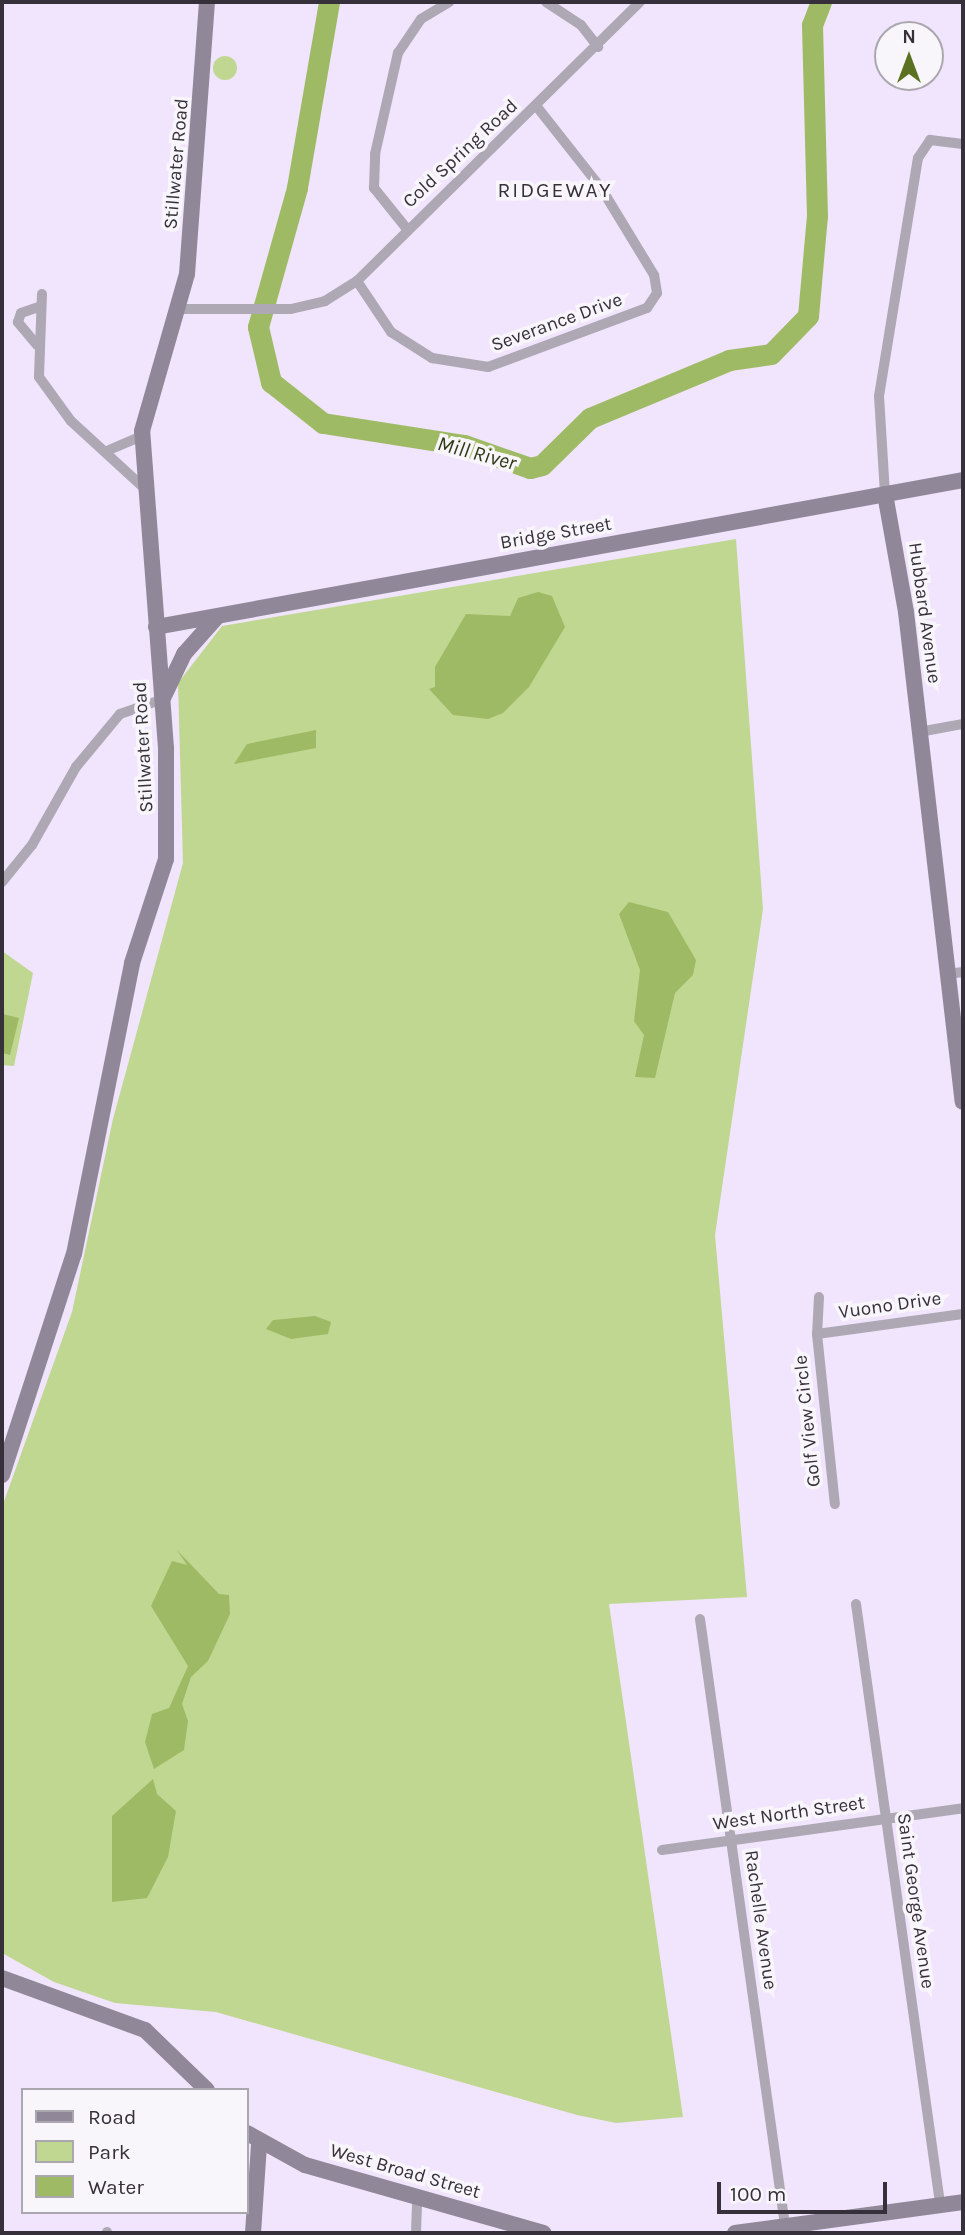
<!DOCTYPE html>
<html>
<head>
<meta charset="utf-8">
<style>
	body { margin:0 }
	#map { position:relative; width:965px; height:2235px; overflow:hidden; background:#f1e4fd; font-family:Karla,sans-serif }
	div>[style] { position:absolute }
	.green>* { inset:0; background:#bfd790 }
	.round { border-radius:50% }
	.water>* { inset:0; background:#9fba65 }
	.river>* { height:21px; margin:-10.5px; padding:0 10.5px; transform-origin:10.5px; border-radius:10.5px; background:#9fba65 }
	.street>* { height:10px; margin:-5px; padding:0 5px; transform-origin:5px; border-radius:5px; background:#ada8b3 }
	.secondary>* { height:16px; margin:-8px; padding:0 8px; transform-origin:8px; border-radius:8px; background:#908898 }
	span { translate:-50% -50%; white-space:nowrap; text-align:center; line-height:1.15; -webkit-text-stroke:7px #f9f6fb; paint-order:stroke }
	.street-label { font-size:19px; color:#35303a }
	.neighbourhood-label { font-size:21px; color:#35303a; letter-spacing:2px }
	.water-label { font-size:21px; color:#2e3915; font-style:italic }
	.frame { position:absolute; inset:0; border:4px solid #35303a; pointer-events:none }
	.legend { position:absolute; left:21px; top:2088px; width:228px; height:126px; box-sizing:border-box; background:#f9f6fb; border:2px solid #aba7ae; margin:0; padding:9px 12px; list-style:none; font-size:21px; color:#35303a }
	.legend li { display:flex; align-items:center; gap:14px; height:35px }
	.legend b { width:35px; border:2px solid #aba7ae }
	.north { position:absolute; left:874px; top:21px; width:70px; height:70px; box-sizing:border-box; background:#f9f6fb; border:2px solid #aba7ae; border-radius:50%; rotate:0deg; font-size:19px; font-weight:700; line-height:28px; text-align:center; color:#35303a }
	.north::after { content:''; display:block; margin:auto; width:24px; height:32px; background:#5b7122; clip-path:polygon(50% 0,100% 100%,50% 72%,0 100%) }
	.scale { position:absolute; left:717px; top:2182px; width:170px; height:32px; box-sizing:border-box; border:4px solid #35303a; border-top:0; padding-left:9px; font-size:21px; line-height:24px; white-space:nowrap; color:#35303a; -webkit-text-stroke:5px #f9f6fb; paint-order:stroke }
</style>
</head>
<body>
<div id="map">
	<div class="green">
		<i class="round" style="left:213px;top:56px;width:24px;height:24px"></i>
		<i style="clip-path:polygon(736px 539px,763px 909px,715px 1235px,747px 1597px,609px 1604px,683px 2117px,616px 2123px,577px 2115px,216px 2012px,115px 2003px,54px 1982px,2px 1953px,2px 1507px,72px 1312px,113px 1119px,183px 863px,178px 683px,222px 626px)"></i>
		<i style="clip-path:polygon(2px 951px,33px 973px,14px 1066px,2px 1065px)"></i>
	</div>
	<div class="water">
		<i style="clip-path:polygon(538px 592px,552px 596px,565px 627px,529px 687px,503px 713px,488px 719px,453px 715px,429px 689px,435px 687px,435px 667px,466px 614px,510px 616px,518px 598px)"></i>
		<i style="clip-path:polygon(316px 730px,316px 748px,234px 764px,247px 744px)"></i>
		<i style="clip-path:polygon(629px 902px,668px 912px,696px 960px,693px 975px,675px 993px,655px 1078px,635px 1077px,644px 1035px,634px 1021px,640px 970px,619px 914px)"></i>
		<i style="clip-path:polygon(3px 1014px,19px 1018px,10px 1055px,2px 1053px)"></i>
		<i style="clip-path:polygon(315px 1316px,331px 1322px,328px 1334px,291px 1339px,266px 1329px,273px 1320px)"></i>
		<i style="clip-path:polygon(177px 1550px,219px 1594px,229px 1595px,230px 1614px,208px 1661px,191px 1677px,182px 1704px,188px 1721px,184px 1750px,154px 1769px,145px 1742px,152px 1714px,169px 1708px,188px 1666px,151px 1606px,172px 1561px,187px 1565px)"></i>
		<i style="clip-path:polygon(153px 1779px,157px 1794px,176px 1811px,168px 1857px,147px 1898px,112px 1902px,112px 1816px)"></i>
	</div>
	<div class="river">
		<i style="left:329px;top:2px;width:189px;rotate:99.8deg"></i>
		<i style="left:297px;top:188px;width:144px;rotate:105.7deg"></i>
		<i style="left:258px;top:327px;width:57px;rotate:76.7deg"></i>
		<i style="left:271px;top:382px;width:66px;rotate:38.3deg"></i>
		<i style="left:323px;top:423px;width:143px;rotate:8.9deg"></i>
		<i style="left:464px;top:445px;width:70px;rotate:19.2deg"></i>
		<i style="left:530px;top:468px;width:12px;rotate:-14deg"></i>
		<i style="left:542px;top:465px;width:67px;rotate:-44.4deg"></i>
		<i style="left:590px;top:418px;width:151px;rotate:-22.6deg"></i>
		<i style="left:729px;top:360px;width:42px;rotate:-8.1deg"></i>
		<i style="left:771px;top:354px;width:53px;rotate:-45.8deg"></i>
		<i style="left:808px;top:316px;width:100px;rotate:-84.9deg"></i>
		<i style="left:817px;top:216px;width:191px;rotate:-91.5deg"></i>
		<i style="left:812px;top:25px;width:25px;rotate:-69deg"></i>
	</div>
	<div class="street">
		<i style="left:546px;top:2px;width:42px;rotate:33.3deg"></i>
		<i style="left:581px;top:25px;width:28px;rotate:52deg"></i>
		<i style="left:407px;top:229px;width:53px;rotate:-128.8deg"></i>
		<i style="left:374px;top:188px;width:34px;rotate:-88deg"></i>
		<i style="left:375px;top:154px;width:104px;rotate:-77.2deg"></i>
		<i style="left:398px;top:53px;width:41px;rotate:-55.9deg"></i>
		<i style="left:421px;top:19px;width:33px;rotate:-31deg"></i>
		<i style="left:357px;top:281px;width:61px;rotate:56.3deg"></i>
		<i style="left:391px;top:332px;width:49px;rotate:32.4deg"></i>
		<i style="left:432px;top:358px;width:57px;rotate:9.1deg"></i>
		<i style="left:488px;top:367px;width:170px;rotate:-20.4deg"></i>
		<i style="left:647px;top:308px;width:18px;rotate:-56deg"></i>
		<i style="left:657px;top:293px;width:18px;rotate:-99deg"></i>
		<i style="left:654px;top:275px;width:102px;rotate:-121.3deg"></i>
		<i style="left:601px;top:188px;width:103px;rotate:-128.3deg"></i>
		<i style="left:42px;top:294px;width:83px;rotate:92.1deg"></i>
		<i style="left:39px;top:377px;width:54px;rotate:54deg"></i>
		<i style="left:71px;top:421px;width:98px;rotate:42.5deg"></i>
		<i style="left:177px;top:309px;width:114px"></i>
		<i style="left:291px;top:309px;width:35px;rotate:-13deg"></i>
		<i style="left:325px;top:301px;width:38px;rotate:-32deg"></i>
		<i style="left:357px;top:281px;width:397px;rotate:-44.6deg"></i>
		<i style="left:37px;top:345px;width:30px;rotate:-130deg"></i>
		<i style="left:18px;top:322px;width:9px;rotate:-72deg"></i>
		<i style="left:21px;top:313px;width:21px;rotate:-19deg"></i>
		<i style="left:109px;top:450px;width:36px;rotate:-23deg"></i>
		<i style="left:885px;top:494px;width:98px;rotate:-93.5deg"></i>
		<i style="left:879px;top:396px;width:241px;rotate:-80.7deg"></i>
		<i style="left:918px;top:158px;width:22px;rotate:-56deg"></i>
		<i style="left:930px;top:140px;width:33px;rotate:7deg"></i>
		<i style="left:919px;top:732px;width:45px;rotate:-10.3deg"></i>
		<i style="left:2px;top:882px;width:48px;rotate:-51deg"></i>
		<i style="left:32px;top:845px;width:90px;rotate:-60.6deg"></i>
		<i style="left:76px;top:767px;width:69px;rotate:-50.3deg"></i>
		<i style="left:120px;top:714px;width:46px;rotate:-19.2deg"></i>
		<i style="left:947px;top:974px;width:16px;rotate:-7deg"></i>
		<i style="left:819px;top:1297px;width:37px;rotate:93deg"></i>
		<i style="left:817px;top:1334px;width:147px;rotate:-7.8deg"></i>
		<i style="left:817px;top:1334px;width:171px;rotate:84deg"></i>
		<i style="left:856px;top:1604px;width:605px;rotate:82.02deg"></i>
		<i style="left:700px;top:1619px;width:612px;rotate:82.02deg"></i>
		<i style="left:662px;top:1850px;width:304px;rotate:-7.9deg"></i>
		<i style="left:107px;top:2233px;width:1px;rotate:-90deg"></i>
		<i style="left:416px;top:2233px;width:36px;rotate:-88deg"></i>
	</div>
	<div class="secondary">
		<i style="left:885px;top:494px;width:120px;rotate:79.9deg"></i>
		<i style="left:906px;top:612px;width:493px;rotate:83.4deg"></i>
		<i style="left:156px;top:627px;width:820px;rotate:-10.32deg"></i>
		<i style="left:164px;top:696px;width:47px;rotate:-64.5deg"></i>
		<i style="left:184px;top:654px;width:50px;rotate:-48.3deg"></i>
		<i style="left:2px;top:1475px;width:232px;rotate:-72deg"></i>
		<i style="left:74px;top:1254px;width:297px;rotate:-78.7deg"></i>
		<i style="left:132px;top:963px;width:109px;rotate:-71.9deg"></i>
		<i style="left:166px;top:859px;width:111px;rotate:-90deg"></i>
		<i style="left:166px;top:748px;width:318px;rotate:-94.3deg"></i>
		<i style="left:142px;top:431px;width:163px;rotate:-74deg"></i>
		<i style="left:187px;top:274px;width:273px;rotate:-85.8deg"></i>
		<i style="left:2px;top:1978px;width:152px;rotate:20deg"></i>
		<i style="left:145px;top:2030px;width:86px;rotate:44.1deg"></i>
		<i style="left:247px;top:2133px;width:66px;rotate:28.9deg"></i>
		<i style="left:305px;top:2165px;width:248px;rotate:15.9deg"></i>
		<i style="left:253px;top:2233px;width:89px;rotate:-86.1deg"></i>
		<i style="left:735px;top:2233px;width:230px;rotate:-7.7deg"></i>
	</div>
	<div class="street-label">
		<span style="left:461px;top:154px;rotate:-43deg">Cold Spring Road</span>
		<span style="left:177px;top:164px;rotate:-85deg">Stillwater Road</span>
		<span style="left:557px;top:323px;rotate:-20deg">Severance Drive</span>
		<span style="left:556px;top:534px;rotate:-10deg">Bridge Street</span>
		<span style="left:924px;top:613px;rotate:82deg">Hubbard Avenue</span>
		<span style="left:144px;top:747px;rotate:-93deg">Stillwater Road</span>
		<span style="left:890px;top:1306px;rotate:-8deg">Vuono Drive</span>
		<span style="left:808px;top:1421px;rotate:-96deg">Golf View Circle</span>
		<span style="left:789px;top:1814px;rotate:-8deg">West North Street</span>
		<span style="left:915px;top:1901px;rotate:82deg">Saint George Avenue</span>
		<span style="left:760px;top:1920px;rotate:82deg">Rachelle Avenue</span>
		<span style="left:405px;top:2172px;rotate:16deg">West Broad Street</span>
	</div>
	<div class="neighbourhood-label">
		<span style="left:555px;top:190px">RIDGEWAY</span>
	</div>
	<div class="water-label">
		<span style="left:477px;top:453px;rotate:15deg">Mill River</span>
	</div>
	<div class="frame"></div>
	<ul class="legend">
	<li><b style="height:9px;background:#908898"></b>Road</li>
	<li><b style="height:19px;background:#bfd790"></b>Park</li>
	<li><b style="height:19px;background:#9fba65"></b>Water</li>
	</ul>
	<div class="north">N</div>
	<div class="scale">100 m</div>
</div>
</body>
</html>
